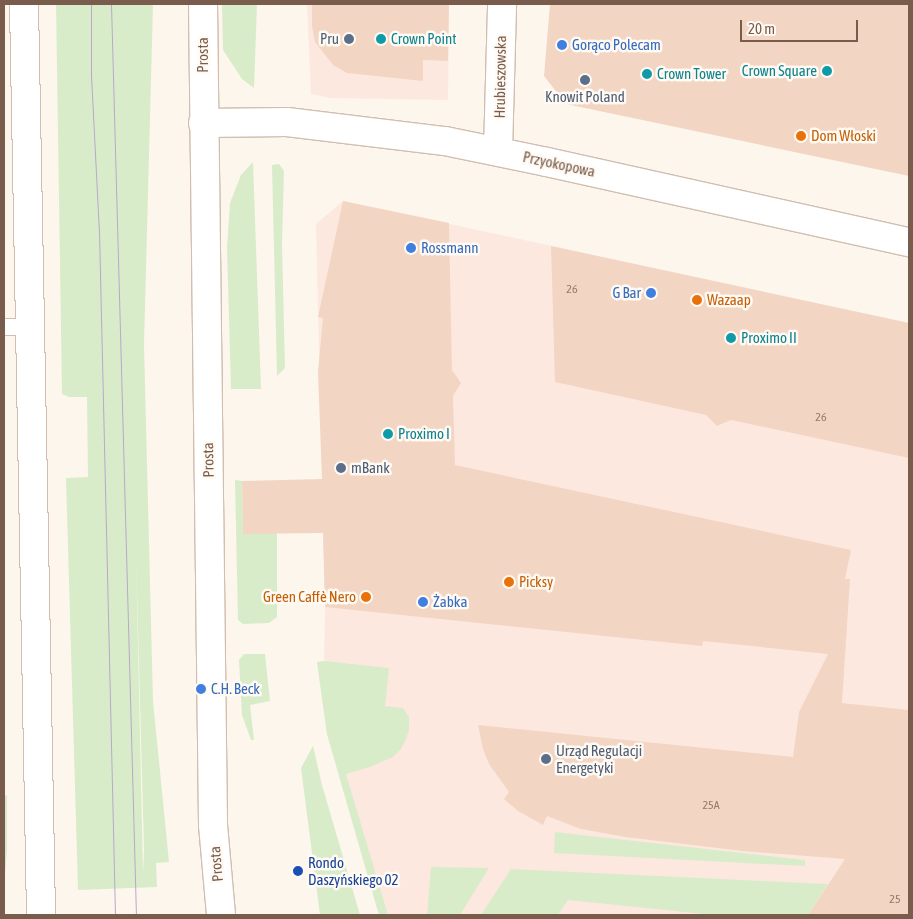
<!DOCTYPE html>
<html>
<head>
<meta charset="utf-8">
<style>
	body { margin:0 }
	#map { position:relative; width:913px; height:919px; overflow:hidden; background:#fdf6ec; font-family:"Asap Condensed",sans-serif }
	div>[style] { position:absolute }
	.commercial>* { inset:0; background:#fde8e0 }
	.green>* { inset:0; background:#d8ecc9 }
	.building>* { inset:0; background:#f3d5c3 }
	.roads { filter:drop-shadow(1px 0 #d1beb0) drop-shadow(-1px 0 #d1beb0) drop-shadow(0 1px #d1beb0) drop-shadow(0 -1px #d1beb0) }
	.service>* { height:16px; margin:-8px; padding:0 8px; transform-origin:8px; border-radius:8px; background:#fff }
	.minor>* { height:28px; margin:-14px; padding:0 14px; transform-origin:14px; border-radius:14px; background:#fff }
	.secondary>* { height:28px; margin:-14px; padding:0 14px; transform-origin:14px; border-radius:14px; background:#fff }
	.tram>* { height:1px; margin:-0.5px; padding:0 0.5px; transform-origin:0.5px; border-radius:0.5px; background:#b9a8c9 }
	.dots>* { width:14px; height:14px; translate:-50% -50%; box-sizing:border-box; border:2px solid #fffaf3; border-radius:50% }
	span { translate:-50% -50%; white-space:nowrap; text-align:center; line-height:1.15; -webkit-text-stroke:5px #fffaf3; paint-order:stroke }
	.number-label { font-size:12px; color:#987a6a }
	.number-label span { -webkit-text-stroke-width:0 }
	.service-label { font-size:15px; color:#4e5e75 }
	.right { translate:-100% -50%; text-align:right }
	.left { translate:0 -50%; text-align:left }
	.culture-label { font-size:15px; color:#0d838f }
	.shop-label { font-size:15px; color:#366cbe }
	.street-label { font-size:15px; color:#7a5c4d }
	.food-label { font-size:15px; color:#c56008 }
	.transit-label { font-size:15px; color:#164399 }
	.frame { position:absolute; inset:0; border:5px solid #7a5c4d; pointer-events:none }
	.scale { position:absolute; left:740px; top:20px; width:118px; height:22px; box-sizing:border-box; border:2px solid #7a5c4d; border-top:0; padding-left:6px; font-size:15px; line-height:18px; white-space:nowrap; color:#7a5c4d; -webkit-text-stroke:4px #fffaf3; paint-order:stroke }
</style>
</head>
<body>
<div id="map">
	<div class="commercial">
		<i style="clip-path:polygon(307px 4px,449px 4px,448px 100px,330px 98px,311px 94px)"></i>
		<i style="clip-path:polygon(343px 201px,909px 323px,909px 915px,379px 915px,327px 734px,317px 662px,324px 661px,325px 607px,316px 224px)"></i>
	</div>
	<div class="green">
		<i style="clip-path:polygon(evenodd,56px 4px,153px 4px,144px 345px,153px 701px,169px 862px,156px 863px,157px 887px,78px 890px,66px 478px,88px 477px,87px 397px,69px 397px,62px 394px,56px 4px,136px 555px,144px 850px,143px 873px,136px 555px)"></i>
		<i style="clip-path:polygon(222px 4px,257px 4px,254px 88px,242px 79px,223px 50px)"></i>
		<i style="clip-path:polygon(253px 162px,261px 389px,231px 389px,227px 248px,230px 203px,241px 175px)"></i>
		<i style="clip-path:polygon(279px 164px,284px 171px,282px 244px,285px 368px,277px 376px,272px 165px)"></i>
		<i style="clip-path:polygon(235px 480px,242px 481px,243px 533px,277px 533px,277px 617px,269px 623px,243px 624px,238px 620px)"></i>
		<i style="clip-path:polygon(244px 654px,265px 654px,270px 701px,250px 705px,254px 740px,251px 740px,242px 715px,239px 660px)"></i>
		<i style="clip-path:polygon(324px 661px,389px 668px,385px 706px,403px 708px,409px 717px,409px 730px,406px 739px,401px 749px,393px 757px,370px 767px,346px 774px,388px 915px,379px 915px,327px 734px,317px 662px)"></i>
		<i style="clip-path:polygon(313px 746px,322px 785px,360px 915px,320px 915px,301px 768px)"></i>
		<i style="clip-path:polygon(7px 795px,7px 848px,4px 891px,4px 796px)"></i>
		<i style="clip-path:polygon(555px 832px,805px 860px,805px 866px,554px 853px)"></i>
		<i style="clip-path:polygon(431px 867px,489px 868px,460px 915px,427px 915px)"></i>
		<i style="clip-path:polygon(511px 869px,828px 884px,808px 915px,714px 915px,568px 900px,558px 915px,481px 915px)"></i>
	</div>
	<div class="building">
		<i style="clip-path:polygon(312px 4px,449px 4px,448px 61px,423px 60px,423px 81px,347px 73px,333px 65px,315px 42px,312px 26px)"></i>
		<i style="clip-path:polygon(550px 4px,909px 4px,909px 176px,566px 104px,544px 76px)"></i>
		<i style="clip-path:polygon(343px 201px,449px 223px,452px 370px,461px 383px,453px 396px,455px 465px,851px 550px,845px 579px,850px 579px,842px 703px,909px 710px,909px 915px,808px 915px,845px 859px,743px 851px,625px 837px,581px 829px,547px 816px,543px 825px,518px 811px,504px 799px,509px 792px,489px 764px,483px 749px,478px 725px,793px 757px,799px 712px,828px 654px,703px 641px,702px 646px,325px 607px,323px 533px,243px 534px,242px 481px,322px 479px,318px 372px,323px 318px,318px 317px)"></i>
		<i style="clip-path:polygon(551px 246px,909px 323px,909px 458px,731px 420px,717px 426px,706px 415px,555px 382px)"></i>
	</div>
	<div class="roads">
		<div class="service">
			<i style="left:4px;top:327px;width:26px"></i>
		</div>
		<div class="minor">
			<i style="left:203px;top:123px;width:84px;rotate:-0.7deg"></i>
			<i style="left:287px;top:122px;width:159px;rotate:6.9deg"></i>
			<i style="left:445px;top:141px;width:104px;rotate:11.6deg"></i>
			<i style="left:547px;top:162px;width:371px;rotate:12.5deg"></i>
			<i style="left:498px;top:151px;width:147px;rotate:-88.4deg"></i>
		</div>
		<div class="secondary">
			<i style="left:24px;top:4px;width:911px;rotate:88.93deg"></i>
			<i style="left:203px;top:4px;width:821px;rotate:89.3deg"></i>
			<i style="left:213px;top:825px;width:90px;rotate:84.9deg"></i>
		</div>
	</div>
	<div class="tram">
		<i style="left:91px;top:4px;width:71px;rotate:90deg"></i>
		<i style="left:91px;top:75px;width:156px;rotate:87.1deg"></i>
		<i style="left:99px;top:231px;width:684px;rotate:88.66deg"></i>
		<i style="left:111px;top:4px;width:911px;rotate:88.43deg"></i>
	</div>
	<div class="dots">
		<i style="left:349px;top:39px;background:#5c6f8a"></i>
		<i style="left:381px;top:39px;background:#0f9aa8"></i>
		<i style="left:562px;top:45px;background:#3f7fe0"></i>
		<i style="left:827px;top:71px;background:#0f9aa8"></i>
		<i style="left:647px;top:74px;background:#0f9aa8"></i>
		<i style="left:585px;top:80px;background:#5c6f8a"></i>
		<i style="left:801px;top:136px;background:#e8710a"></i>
		<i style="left:411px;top:248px;background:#3f7fe0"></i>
		<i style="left:651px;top:293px;background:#3f7fe0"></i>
		<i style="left:697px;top:300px;background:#e8710a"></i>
		<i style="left:731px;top:338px;background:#0f9aa8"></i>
		<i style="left:388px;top:434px;background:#0f9aa8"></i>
		<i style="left:341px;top:468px;background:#5c6f8a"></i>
		<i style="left:509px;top:582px;background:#e8710a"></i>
		<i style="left:366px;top:597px;background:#e8710a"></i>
		<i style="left:423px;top:602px;background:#3f7fe0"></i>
		<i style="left:201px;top:689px;background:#3f7fe0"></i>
		<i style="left:546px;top:759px;background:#5c6f8a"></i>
		<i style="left:298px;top:871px;background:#1a4fb4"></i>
	</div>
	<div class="number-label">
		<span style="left:572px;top:290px">26</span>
		<span style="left:821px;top:418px">26</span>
		<span style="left:711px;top:806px">25A</span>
		<span style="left:895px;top:900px">25</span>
	</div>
	<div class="service-label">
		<span class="right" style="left:339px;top:39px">Pru</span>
		<span style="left:585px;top:97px">Knowit Poland</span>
		<span class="left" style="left:351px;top:468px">mBank</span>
		<span class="left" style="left:556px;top:759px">Urząd Regulacji<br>Energetyki</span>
	</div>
	<div class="culture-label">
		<span class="left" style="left:391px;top:39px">Crown Point</span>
		<span class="right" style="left:817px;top:71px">Crown Square</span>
		<span class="left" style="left:657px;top:74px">Crown Tower</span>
		<span class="left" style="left:741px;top:338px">Proximo II</span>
		<span class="left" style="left:398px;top:434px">Proximo I</span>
	</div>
	<div class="shop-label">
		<span class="left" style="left:572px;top:45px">Gorąco Polecam</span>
		<span class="left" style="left:421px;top:248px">Rossmann</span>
		<span class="right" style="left:641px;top:293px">G Bar</span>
		<span class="left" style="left:433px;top:602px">Żabka</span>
		<span class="left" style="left:211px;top:689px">C.H. Beck</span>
	</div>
	<div class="street-label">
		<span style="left:203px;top:55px;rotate:-90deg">Prosta</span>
		<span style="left:500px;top:77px;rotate:-89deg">Hrubieszowska</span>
		<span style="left:559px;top:164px;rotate:12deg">Przyokopowa</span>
		<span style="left:208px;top:460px;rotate:-91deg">Prosta</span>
		<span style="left:216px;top:864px;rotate:-95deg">Prosta</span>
	</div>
	<div class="food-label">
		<span class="left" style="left:811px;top:136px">Dom Włoski</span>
		<span class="left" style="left:707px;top:300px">Wazaap</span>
		<span class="left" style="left:519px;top:582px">Picksy</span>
		<span class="right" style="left:356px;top:597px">Green Caffè Nero</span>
	</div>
	<div class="transit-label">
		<span class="left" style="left:308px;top:871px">Rondo<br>Daszyńskiego 02</span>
	</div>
	<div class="frame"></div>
	<div class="scale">20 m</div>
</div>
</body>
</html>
